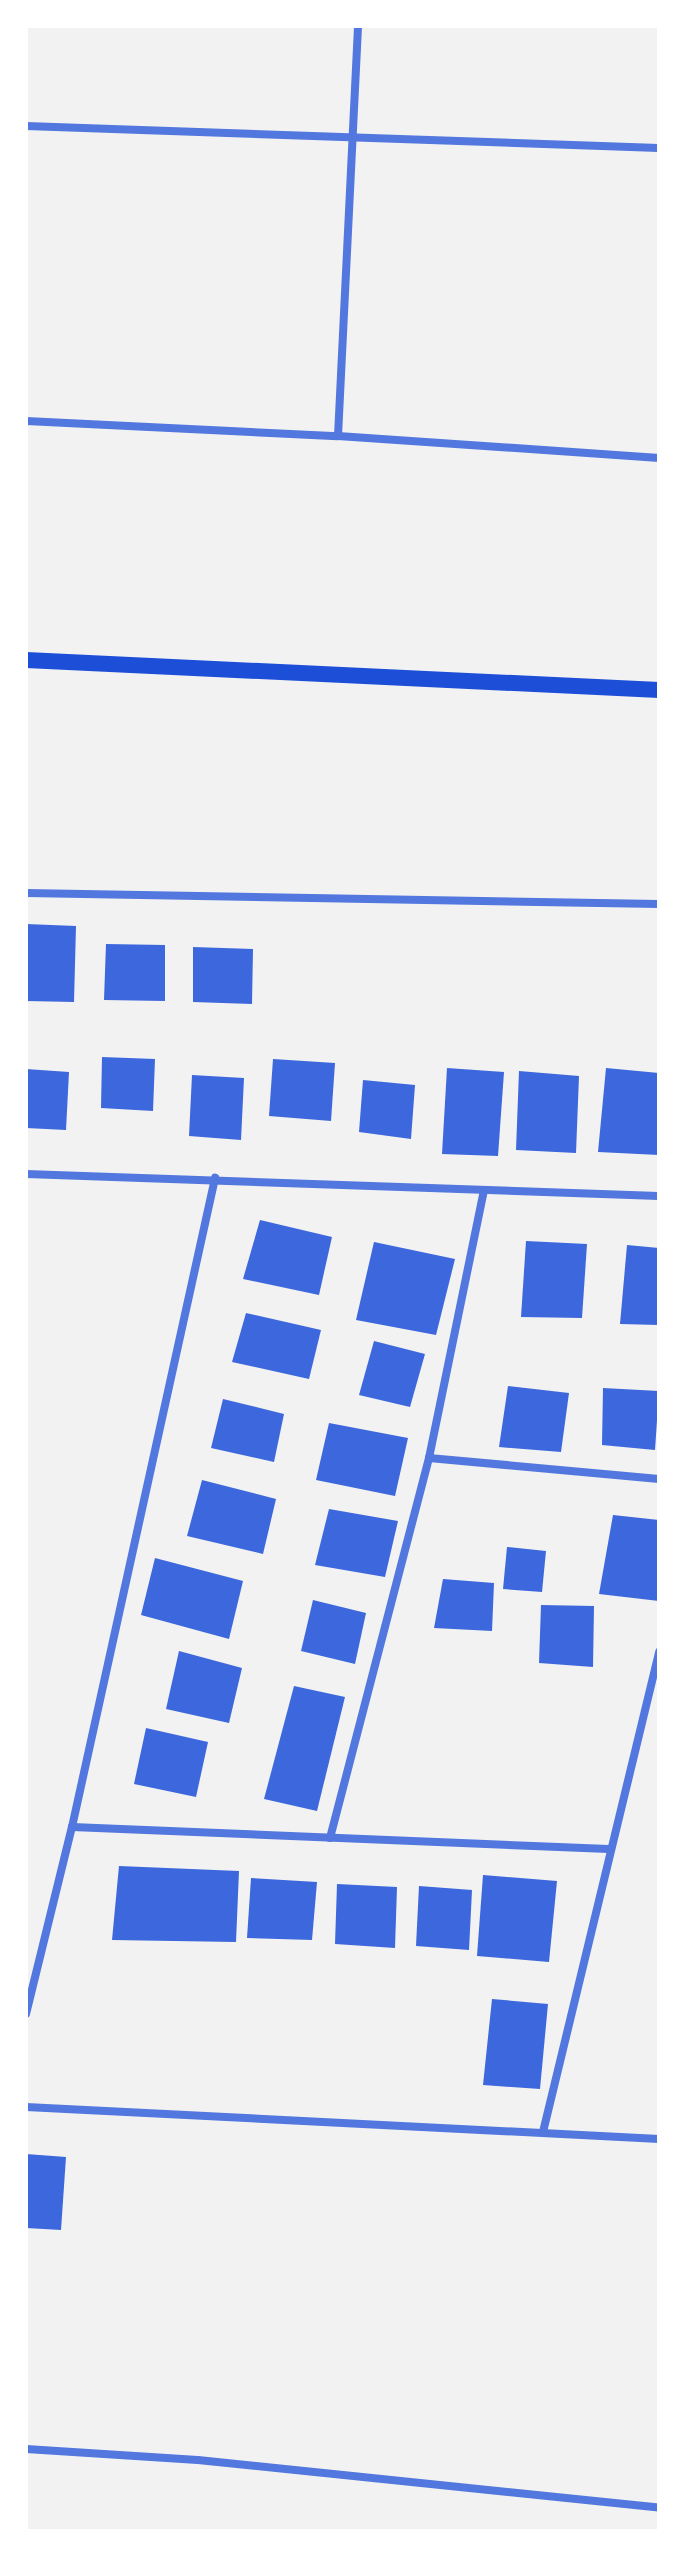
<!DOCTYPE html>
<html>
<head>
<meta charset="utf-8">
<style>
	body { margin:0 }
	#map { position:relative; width:685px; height:2557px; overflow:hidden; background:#f2f2f2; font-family:"Nunito Sans",sans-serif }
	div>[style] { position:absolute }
	.building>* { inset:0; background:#3d67dc }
	.minor>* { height:8px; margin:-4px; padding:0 4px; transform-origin:4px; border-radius:4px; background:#5277de }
	.secondary>* { height:16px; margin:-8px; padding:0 8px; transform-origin:8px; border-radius:8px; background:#1d4ed8 }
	span { translate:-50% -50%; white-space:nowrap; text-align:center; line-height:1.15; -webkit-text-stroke:6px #fff; paint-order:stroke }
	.frame { position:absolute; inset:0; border:28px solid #fff; pointer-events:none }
</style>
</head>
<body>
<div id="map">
	<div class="building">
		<i style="clip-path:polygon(26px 924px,76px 926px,74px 1002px,26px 1001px)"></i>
		<i style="clip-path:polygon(106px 944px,165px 945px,165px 1001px,104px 1000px)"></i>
		<i style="clip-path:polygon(193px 947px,253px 949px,252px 1004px,193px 1002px)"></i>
		<i style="clip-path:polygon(102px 1057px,155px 1059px,153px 1111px,101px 1108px)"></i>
		<i style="clip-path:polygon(273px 1059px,335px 1063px,331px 1121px,269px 1116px)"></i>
		<i style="clip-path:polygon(447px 1068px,504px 1072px,498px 1156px,442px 1154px)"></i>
		<i style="clip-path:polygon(606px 1068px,659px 1073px,659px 1155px,598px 1152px)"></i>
		<i style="clip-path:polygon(26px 1069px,69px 1072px,66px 1130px,26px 1128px)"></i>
		<i style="clip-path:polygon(519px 1071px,579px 1076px,576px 1153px,516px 1150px)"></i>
		<i style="clip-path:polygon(192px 1075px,244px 1078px,241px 1140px,189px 1136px)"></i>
		<i style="clip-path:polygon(363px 1080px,415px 1085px,411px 1139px,359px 1132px)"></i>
		<i style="clip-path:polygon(260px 1220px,332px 1237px,319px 1295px,243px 1279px)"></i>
		<i style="clip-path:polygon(526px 1241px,587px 1244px,582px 1318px,521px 1317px)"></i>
		<i style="clip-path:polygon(374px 1242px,455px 1259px,436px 1335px,356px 1320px)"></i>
		<i style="clip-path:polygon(627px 1245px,659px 1248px,659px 1325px,620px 1324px)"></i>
		<i style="clip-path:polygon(246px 1313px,321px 1330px,309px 1379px,232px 1362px)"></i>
		<i style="clip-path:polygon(374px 1341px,425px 1354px,410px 1407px,359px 1395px)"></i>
		<i style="clip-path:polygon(508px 1386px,569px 1393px,561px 1452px,499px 1447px)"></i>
		<i style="clip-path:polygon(603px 1388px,659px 1391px,655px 1450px,602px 1445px)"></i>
		<i style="clip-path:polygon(223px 1399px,284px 1414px,274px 1462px,211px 1448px)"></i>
		<i style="clip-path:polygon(329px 1423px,408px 1438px,395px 1496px,316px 1480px)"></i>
		<i style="clip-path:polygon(202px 1480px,276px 1499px,263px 1554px,187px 1536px)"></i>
		<i style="clip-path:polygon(329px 1509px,398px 1521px,385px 1577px,315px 1565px)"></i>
		<i style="clip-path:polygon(613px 1515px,659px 1520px,659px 1601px,599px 1594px)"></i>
		<i style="clip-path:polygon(507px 1547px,546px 1551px,542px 1592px,503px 1589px)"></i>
		<i style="clip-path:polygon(155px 1558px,243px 1581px,229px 1639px,141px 1615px)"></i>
		<i style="clip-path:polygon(443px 1579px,494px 1583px,492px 1631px,434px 1628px)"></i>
		<i style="clip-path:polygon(313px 1600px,366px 1613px,355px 1664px,301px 1651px)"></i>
		<i style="clip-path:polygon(541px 1605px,594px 1606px,593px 1667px,539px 1663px)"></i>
		<i style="clip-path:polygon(179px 1651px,242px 1668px,229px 1723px,166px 1709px)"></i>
		<i style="clip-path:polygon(294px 1686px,345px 1697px,317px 1811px,264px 1799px)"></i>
		<i style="clip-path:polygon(146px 1728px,208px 1742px,196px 1797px,134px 1784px)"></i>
		<i style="clip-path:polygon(119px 1866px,239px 1871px,236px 1942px,112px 1940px)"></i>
		<i style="clip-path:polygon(483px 1875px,557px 1881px,549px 1962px,477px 1956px)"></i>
		<i style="clip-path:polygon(251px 1878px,317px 1882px,312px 1940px,247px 1938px)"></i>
		<i style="clip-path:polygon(337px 1884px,397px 1887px,395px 1948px,335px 1944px)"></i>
		<i style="clip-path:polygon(419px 1886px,472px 1890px,469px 1950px,416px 1946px)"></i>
		<i style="clip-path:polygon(492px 1999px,548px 2004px,540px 2089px,483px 2085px)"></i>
		<i style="clip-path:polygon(26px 2154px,66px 2157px,61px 2230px,26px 2228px)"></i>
	</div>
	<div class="minor">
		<i style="left:26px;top:126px;width:633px;rotate:1.99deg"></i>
		<i style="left:26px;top:421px;width:312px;rotate:2.8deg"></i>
		<i style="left:338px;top:436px;width:322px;rotate:3.9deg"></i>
		<i style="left:338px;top:436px;width:410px;rotate:-87.2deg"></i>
		<i style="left:26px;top:893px;width:633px;rotate:1deg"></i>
		<i style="left:26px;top:1174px;width:633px;rotate:1.99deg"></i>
		<i style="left:429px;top:1458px;width:231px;rotate:5.2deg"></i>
		<i style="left:72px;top:1827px;width:537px;rotate:2.35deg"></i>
		<i style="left:330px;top:1838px;width:393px;rotate:-75.4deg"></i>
		<i style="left:429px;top:1458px;width:273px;rotate:-78.4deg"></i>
		<i style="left:26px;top:2014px;width:193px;rotate:-76.2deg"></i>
		<i style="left:72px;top:1827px;width:665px;rotate:-77.57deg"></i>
		<i style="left:26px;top:2107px;width:634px;rotate:2.89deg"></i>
		<i style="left:543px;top:2132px;width:494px;rotate:-76.4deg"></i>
		<i style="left:26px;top:2449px;width:172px;rotate:3.7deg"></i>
		<i style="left:198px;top:2460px;width:463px;rotate:5.9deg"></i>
	</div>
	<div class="secondary">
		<i style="left:26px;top:660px;width:634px;rotate:2.71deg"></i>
	</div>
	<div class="frame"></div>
</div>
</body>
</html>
